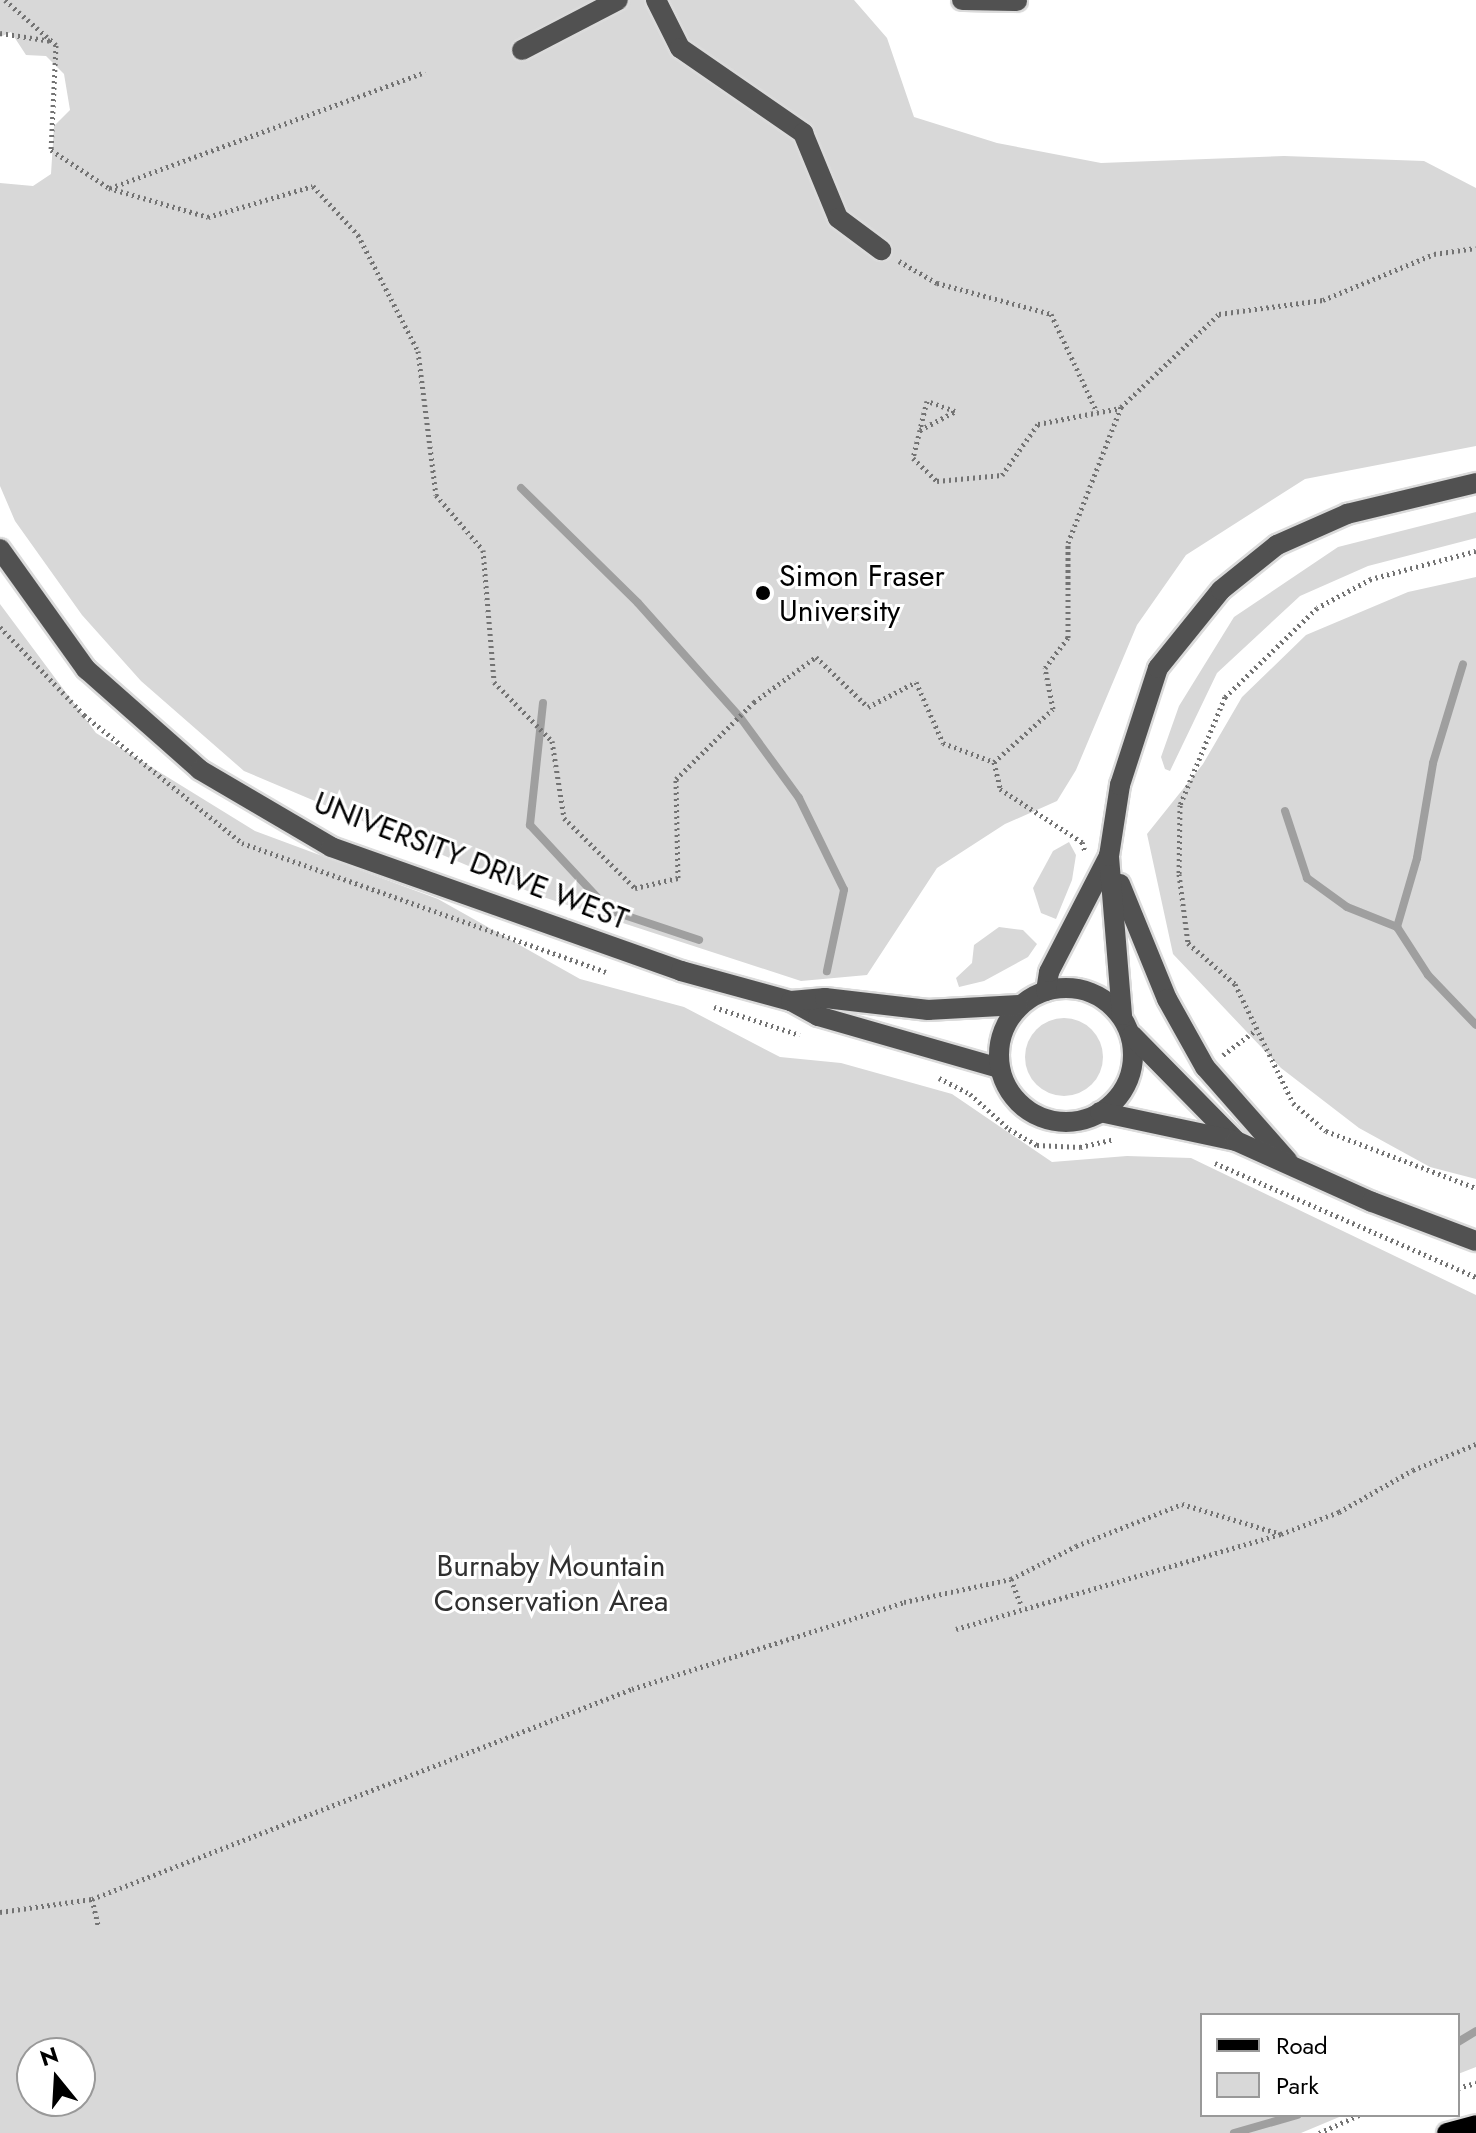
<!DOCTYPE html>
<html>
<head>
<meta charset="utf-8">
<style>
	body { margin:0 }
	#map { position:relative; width:1476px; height:2133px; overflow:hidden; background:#fff; font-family:Jost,sans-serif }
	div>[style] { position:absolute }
	.green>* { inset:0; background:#d8d8d8 }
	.round { border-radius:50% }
	.stream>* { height:8px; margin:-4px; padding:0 4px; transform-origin:4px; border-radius:4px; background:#9f9f9f }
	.path>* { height:5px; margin-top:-2.5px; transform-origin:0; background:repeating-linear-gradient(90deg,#737373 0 2px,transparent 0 6px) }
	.roads { filter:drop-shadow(2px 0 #dbdbdb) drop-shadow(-2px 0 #dbdbdb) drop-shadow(0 2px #dbdbdb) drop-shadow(0 -2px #dbdbdb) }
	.minor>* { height:20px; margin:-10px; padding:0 10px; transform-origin:10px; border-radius:10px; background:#515151 }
	.minor>.ring { margin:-10px; padding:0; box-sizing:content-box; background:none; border:20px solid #515151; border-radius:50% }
	.major>* { height:20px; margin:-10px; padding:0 10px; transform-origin:10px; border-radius:10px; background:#000 }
	.dots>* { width:22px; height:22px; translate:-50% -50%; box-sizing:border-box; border:4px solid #fff; border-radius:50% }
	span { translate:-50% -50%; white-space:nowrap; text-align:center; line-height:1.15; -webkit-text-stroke:6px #fff; paint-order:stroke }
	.poi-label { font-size:30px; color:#000 }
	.left { translate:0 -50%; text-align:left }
	.street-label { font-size:30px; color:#000 }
	.park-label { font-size:30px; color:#2f2f2f }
	.legend { position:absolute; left:1200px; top:2013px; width:260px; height:104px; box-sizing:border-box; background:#fff; border:2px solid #999; margin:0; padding:10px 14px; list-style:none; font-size:24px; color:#000 }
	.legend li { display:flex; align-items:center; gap:16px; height:40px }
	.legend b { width:40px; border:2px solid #999 }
	.north { position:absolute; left:16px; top:2037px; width:80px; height:80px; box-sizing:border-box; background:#fff; border:2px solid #999; border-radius:50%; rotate:342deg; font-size:22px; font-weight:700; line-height:32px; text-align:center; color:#000 }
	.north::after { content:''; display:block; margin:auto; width:28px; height:36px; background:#000; clip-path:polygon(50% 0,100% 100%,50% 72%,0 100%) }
</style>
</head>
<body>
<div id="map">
	<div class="green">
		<i style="clip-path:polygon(0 0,854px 0,887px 38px,914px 117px,997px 143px,1101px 163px,1284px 156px,1424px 161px,1476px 188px,1476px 446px,1305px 479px,1186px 555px,1137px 625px,1076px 770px,1057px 801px,1005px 824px,937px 868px,867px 975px,801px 981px,537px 895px,244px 771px,141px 681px,82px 615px,15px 521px,0 486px,0 183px,33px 186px,51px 174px,54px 126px,70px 110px,64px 74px,46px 56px,26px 55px,11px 32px,0 37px)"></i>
		<i style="clip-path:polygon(1476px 512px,1476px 538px,1368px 566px,1300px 596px,1217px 673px,1170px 771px,1165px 769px,1161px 757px,1179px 706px,1234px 617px,1338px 547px)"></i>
		<i style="clip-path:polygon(1476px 577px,1476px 1179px,1430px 1167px,1359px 1128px,1281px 1068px,1173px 954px,1147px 834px,1203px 764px,1242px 697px,1306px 635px,1408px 592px)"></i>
		<i style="clip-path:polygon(evenodd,0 604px,96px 733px,255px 831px,438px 899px,580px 979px,684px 1007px,780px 1057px,841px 1063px,952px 1094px,1052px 1162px,1127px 1156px,1191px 1158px,1476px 1295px,1476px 2067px,1458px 2074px,1458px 2015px,1202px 2015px,1202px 2115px,1344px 2115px,1301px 2133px,0 2133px,0 604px,32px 2053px,80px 2053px,80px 2101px,32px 2101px,32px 2053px)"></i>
		<i style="clip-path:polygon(1069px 842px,1076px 855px,1072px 880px,1056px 919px,1041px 913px,1033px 888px,1053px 851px)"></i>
		<i style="clip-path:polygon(999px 927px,1023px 930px,1037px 944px,1028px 957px,984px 981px,959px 987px,956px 978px,972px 963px,974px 945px)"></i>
		<i class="round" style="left:1025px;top:1018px;width:78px;height:78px"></i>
	</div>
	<div class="stream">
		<i style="left:521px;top:488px;width:164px;rotate:44.5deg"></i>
		<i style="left:638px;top:603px;width:153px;rotate:48.2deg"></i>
		<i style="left:740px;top:717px;width:100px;rotate:53.9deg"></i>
		<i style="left:799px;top:798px;width:102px;rotate:63.9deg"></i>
		<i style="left:844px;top:890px;width:83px;rotate:101.9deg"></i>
		<i style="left:543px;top:703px;width:123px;rotate:96.1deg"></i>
		<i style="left:530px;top:825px;width:116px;rotate:47.1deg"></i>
		<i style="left:609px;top:910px;width:95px;rotate:18.4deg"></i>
		<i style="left:1285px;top:811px;width:71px;rotate:71.8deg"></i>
		<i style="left:1307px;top:878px;width:49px;rotate:35.9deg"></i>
		<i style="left:1347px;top:907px;width:54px;rotate:21.8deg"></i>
		<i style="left:1397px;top:927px;width:57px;rotate:57.1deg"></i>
		<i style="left:1428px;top:975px;width:69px;rotate:46.2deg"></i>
		<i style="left:1397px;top:927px;width:72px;rotate:-73.8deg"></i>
		<i style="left:1417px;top:858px;width:96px;rotate:-80.4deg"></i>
		<i style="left:1433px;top:763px;width:103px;rotate:-73.1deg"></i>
		<i style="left:1458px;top:2042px;width:21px;rotate:-31deg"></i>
		<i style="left:1234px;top:2133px;width:66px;rotate:-15.9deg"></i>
	</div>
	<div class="path">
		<i style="left:5px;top:0;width:68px;rotate:41.4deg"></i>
		<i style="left:56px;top:45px;width:105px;rotate:92.7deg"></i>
		<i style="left:51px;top:150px;width:69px;rotate:33.2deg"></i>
		<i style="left:109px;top:188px;width:103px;rotate:16.3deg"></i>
		<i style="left:208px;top:217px;width:109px;rotate:-16.4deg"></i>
		<i style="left:313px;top:186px;width:67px;rotate:47.4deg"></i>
		<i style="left:358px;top:235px;width:131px;rotate:62.7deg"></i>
		<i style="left:418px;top:351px;width:145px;rotate:82.9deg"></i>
		<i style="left:436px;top:495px;width:72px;rotate:49.5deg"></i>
		<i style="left:483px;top:550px;width:132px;rotate:85.2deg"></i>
		<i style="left:494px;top:682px;width:83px;rotate:45.5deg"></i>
		<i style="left:552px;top:741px;width:78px;rotate:81.1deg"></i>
		<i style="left:564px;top:818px;width:100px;rotate:44.6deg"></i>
		<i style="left:635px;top:888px;width:44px;rotate:-13.1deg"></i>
		<i style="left:678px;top:878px;width:99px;rotate:-91.2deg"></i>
		<i style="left:676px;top:779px;width:110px;rotate:-44.6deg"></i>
		<i style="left:754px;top:702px;width:77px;rotate:-36deg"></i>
		<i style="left:816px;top:657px;width:72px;rotate:43.9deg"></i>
		<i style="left:868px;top:707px;width:54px;rotate:-27.5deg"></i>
		<i style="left:916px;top:682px;width:67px;rotate:66.1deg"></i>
		<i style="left:943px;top:743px;width:54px;rotate:20.4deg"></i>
		<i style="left:994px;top:762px;width:79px;rotate:-41.9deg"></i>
		<i style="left:1053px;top:709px;width:42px;rotate:-101deg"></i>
		<i style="left:1045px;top:668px;width:38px;rotate:-53deg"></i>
		<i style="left:1068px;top:638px;width:95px;rotate:-90deg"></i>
		<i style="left:1068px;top:543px;width:146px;rotate:-68.7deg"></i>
		<i style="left:1121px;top:407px;width:135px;rotate:-43.5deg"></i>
		<i style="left:1219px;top:314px;width:105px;rotate:-7.7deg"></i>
		<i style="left:1323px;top:300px;width:120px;rotate:-22.5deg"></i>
		<i style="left:1434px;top:254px;width:42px;rotate:-8.1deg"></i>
		<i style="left:0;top:33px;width:52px;rotate:8.9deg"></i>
		<i style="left:110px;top:188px;width:336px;rotate:-20.2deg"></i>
		<i style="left:899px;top:261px;width:44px;rotate:30.1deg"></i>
		<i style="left:937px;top:283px;width:118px;rotate:15.2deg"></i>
		<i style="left:1051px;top:314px;width:108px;rotate:64.9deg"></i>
		<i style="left:920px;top:430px;width:40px;rotate:-28deg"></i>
		<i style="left:955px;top:411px;width:30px;rotate:-160deg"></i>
		<i style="left:927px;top:401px;width:30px;rotate:104deg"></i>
		<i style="left:920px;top:430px;width:29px;rotate:104deg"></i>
		<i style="left:913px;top:458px;width:33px;rotate:44deg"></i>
		<i style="left:937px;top:481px;width:65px;rotate:-5.3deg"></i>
		<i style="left:1002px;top:475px;width:62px;rotate:-54.8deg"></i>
		<i style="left:1038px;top:424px;width:84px;rotate:-11deg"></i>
		<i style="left:1476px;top:551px;width:109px;rotate:165.1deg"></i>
		<i style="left:1371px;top:579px;width:61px;rotate:151.8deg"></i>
		<i style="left:1317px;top:608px;width:128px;rotate:135.9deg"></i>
		<i style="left:1225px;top:697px;width:117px;rotate:112.6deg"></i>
		<i style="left:1180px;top:805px;width:69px;rotate:90.8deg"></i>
		<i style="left:1179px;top:874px;width:70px;rotate:82.6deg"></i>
		<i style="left:1188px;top:943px;width:62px;rotate:41.1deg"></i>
		<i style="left:1235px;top:984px;width:132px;rotate:64deg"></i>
		<i style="left:1293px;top:1103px;width:43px;rotate:40.3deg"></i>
		<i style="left:1326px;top:1131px;width:160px;rotate:20.8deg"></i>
		<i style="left:0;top:627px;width:122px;rotate:46.3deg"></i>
		<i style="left:84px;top:715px;width:203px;rotate:39deg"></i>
		<i style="left:242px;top:843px;width:386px;rotate:19.5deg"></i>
		<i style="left:994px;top:762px;width:28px;rotate:77deg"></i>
		<i style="left:1000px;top:789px;width:98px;rotate:32.9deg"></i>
		<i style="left:1082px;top:842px;width:9px;rotate:72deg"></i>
		<i style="left:714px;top:1007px;width:90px;rotate:18deg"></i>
		<i style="left:1223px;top:1055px;width:39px;rotate:-37deg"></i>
		<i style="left:939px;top:1078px;width:35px;rotate:27deg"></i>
		<i style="left:970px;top:1094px;width:52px;rotate:41.9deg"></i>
		<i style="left:1009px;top:1129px;width:32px;rotate:30deg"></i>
		<i style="left:1037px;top:1145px;width:43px;rotate:2.7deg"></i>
		<i style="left:1080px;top:1147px;width:35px;rotate:-13deg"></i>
		<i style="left:1215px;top:1163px;width:285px;rotate:23.6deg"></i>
		<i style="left:1011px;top:1579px;width:30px;rotate:69deg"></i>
		<i style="left:956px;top:1629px;width:339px;rotate:-16.3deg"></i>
		<i style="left:1281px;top:1534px;width:62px;rotate:-20.8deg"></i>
		<i style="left:1339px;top:1512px;width:85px;rotate:-29.6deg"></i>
		<i style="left:1413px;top:1470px;width:68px;rotate:-22.4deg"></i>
		<i style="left:92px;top:1899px;width:28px;rotate:77deg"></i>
		<i style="left:0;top:1912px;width:93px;rotate:-8deg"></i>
		<i style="left:92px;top:1899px;width:579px;rotate:-21.25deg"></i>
		<i style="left:632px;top:1689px;width:286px;rotate:-17.7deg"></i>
		<i style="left:904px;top:1602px;width:109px;rotate:-12.1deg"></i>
		<i style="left:1011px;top:1579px;width:73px;rotate:-26.9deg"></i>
		<i style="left:1076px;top:1546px;width:114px;rotate:-21.6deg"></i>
		<i style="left:1182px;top:1504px;width:103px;rotate:16.9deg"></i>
		<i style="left:1458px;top:2088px;width:19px;rotate:-16deg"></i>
		<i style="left:1319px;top:2133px;width:44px;rotate:-24.2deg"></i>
	</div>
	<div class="roads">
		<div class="minor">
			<i style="left:656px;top:0;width:54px;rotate:63.4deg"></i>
			<i style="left:680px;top:48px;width:150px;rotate:34.6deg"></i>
			<i style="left:803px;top:133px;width:92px;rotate:67.6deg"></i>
			<i style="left:838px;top:218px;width:54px;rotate:36.7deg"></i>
			<i style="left:962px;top:0;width:55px;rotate:1deg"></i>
			<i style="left:522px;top:50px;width:108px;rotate:-27.5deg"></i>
			<i style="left:0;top:549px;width:148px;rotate:54.4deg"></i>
			<i style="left:86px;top:669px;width:152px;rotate:41.5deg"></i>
			<i style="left:200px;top:770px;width:152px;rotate:30.4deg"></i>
			<i style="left:331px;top:847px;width:371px;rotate:19.5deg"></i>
			<i style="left:681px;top:971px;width:114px;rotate:15.3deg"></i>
			<i style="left:791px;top:1001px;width:31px;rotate:29deg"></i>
			<i style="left:818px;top:1016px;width:188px;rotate:16deg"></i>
			<i style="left:1120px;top:884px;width:124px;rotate:67.8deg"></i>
			<i style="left:1167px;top:999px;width:78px;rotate:60.8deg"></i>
			<i style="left:1205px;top:1067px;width:125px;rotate:48.6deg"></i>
			<i class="ring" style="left:999px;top:988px;width:114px;height:114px"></i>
			<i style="left:1046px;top:991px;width:19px;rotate:-81deg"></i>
			<i style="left:1049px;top:972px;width:131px;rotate:-62.7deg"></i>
			<i style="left:791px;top:1001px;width:34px;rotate:-5deg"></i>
			<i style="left:825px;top:998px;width:104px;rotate:6.6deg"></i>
			<i style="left:928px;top:1010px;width:90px;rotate:-3.2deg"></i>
			<i style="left:1122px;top:1015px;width:160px;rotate:-94.7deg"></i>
			<i style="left:1109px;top:856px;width:72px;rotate:-81.2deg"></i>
			<i style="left:1120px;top:785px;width:123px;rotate:-72deg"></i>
			<i style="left:1158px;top:668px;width:100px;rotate:-51.1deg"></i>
			<i style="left:1221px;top:590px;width:72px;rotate:-38.8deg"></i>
			<i style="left:1277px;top:545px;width:77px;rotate:-23.9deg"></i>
			<i style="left:1347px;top:514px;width:133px;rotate:-13.5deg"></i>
			<i style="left:1132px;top:1035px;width:148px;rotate:45.5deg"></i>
			<i style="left:1100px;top:1112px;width:139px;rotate:12deg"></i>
			<i style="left:1236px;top:1141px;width:149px;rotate:24.2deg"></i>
			<i style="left:1372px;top:1202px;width:111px;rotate:20.6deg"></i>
		</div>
		<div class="major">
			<i style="left:1447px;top:2133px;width:30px;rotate:-15deg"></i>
		</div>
	</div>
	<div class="dots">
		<i style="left:763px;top:593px;background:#000"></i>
	</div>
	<div class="poi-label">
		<span class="left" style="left:779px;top:593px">Simon Fraser<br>University</span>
	</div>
	<div class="street-label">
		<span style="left:471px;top:861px;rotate:21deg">UNIVERSITY DRIVE WEST</span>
	</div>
	<div class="park-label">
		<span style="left:551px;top:1583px">Burnaby Mountain<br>Conservation Area</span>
	</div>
	<ul class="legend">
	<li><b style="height:10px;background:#000"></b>Road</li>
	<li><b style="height:22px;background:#d8d8d8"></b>Park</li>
	</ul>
	<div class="north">N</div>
</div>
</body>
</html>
